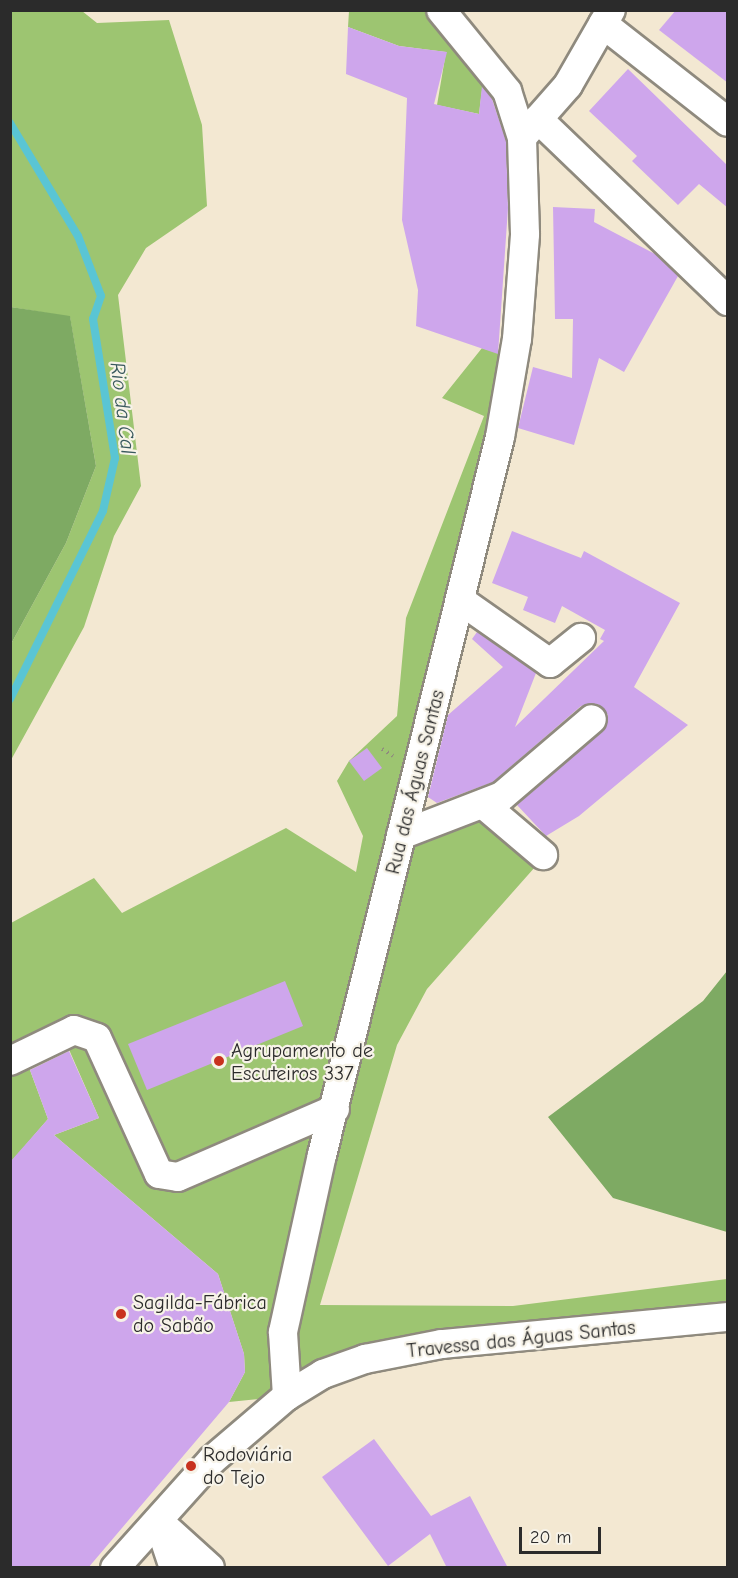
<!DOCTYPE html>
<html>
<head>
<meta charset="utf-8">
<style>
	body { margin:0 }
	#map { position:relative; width:738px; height:1578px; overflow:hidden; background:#f3e8d2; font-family:"Comic Neue",sans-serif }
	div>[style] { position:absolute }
	.green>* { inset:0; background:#9dc571 }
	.forest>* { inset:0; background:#7eaa63 }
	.stream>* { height:8px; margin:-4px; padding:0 4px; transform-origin:4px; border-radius:4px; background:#5ac5d4 }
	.building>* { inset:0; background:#cea6ec }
	.path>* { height:4px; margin-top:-2px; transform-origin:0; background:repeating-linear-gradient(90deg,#8f8a7e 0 1.5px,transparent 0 6px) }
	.roads { filter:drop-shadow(2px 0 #8f8a7e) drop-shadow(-2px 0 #8f8a7e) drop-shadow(0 2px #8f8a7e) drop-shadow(0 -2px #8f8a7e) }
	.minor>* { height:28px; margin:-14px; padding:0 14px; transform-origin:14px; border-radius:14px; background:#fff }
	.dots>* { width:16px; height:16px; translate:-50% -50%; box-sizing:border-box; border:3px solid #f7f3e8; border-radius:50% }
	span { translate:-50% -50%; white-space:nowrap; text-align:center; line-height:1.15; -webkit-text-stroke:4.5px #f7f3e8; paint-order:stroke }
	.street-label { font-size:20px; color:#2b2b2b }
	.poi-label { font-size:20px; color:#2b2b2b }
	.left { translate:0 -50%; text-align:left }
	.water-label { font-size:21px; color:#39595e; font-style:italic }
	.frame { position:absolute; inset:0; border:12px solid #2b2b2b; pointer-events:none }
	.scale { position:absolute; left:519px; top:1527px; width:82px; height:27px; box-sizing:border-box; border:3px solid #2b2b2b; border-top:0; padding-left:8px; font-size:18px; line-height:21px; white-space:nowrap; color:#2b2b2b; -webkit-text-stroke:4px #f7f3e8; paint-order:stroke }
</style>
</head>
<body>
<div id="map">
	<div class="green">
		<i style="clip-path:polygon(11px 11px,82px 11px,97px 23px,169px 20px,202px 125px,207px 206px,146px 248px,118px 295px,141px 486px,114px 536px,84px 627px,11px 760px,11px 644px,66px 543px,96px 466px,70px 317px,11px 307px)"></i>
		<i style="clip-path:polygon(349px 11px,441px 11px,491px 94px,482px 90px,479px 114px,437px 105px,446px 52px,399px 46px,348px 27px)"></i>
		<i style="clip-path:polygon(482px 348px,513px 358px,401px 835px,483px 804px,543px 858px,427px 989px,397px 1045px,320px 1305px,513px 1306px,727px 1279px,727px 1317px,442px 1344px,287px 1396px,229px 1402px,245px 1372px,244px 1354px,218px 1274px,54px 1135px,99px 1118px,67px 1045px,27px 1062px,48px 1119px,11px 1162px,11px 923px,94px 878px,122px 913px,286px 828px,356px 872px,363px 836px,337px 781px,349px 761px,397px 716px,406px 618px,484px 416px,442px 398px)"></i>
	</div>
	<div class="forest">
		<i style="clip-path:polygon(11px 307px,70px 316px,96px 466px,66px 543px,11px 644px)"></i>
		<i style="clip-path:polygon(727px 971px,727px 1232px,613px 1198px,548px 1117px,703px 1001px)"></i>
	</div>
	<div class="stream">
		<i style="left:10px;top:123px;width:132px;rotate:59deg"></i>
		<i style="left:78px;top:236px;width:64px;rotate:69deg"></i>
		<i style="left:101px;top:296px;width:24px;rotate:109deg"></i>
		<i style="left:93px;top:319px;width:141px;rotate:81deg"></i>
		<i style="left:115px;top:458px;width:54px;rotate:102.8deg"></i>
		<i style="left:103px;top:511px;width:210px;rotate:116.3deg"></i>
	</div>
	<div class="building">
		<i style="clip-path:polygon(676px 10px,728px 10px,728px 83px,659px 30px)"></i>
		<i style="clip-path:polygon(348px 27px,399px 46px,447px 52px,434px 104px,479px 114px,482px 86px,492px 99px,506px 141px,508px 208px,498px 354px,416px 326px,418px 290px,402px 220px,407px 98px,346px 74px)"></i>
		<i style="clip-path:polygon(628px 69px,728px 166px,728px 208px,699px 184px,678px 205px,632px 161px,637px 156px,589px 111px)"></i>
		<i style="clip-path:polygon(553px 207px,595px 209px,594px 222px,655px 254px,678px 276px,624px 372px,599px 358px,574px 445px,518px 428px,533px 367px,572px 378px,573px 319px,555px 319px)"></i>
		<i style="clip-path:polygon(512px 531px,581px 558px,584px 551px,680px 603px,634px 687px,688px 725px,579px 816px,546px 836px,517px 805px,603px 731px,608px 715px,598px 704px,581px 706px,493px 782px,437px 803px,428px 797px,448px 715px,503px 667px,472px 639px,477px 632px,536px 673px,515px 727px,604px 641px,600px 639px,605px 630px,562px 606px,555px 623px,523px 610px,528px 597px,492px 583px)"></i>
		<i style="clip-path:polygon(367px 748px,382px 768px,364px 781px,349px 761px)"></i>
		<i style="clip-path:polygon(285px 981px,303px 1026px,147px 1090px,128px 1044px)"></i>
		<i style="clip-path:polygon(69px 1051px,99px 1118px,54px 1135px,218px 1274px,244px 1354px,245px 1372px,229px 1402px,88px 1568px,10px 1568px,10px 1162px,48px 1119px,30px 1070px)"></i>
		<i style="clip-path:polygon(374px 1439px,431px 1516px,470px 1496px,508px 1568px,447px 1568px,430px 1534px,388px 1566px,322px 1477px)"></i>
	</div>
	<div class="path">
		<i style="left:382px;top:749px;width:13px;rotate:32deg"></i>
	</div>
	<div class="roads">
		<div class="minor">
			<i style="left:603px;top:24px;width:159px;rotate:38.1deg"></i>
			<i style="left:538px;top:119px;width:263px;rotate:43.8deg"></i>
			<i style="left:525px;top:134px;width:65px;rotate:-48.7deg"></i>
			<i style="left:568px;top:85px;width:86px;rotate:-60.2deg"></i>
			<i style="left:460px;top:600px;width:110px;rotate:35deg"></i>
			<i style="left:550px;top:663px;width:40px;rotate:-39deg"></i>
			<i style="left:483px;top:804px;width:79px;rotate:40.4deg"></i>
			<i style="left:401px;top:835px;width:108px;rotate:-21.1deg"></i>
			<i style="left:502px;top:796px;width:118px;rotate:-40.5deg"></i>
			<i style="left:10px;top:1061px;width:71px;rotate:-25.8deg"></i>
			<i style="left:74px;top:1030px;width:24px;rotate:19deg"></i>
			<i style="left:97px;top:1038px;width:149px;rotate:65.5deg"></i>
			<i style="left:159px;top:1174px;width:19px;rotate:9deg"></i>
			<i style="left:178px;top:1177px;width:171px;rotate:-23.4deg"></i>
			<i style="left:287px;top:1396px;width:42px;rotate:-31.4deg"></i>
			<i style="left:323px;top:1374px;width:45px;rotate:-19.7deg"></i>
			<i style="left:365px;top:1359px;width:78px;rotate:-11deg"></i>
			<i style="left:442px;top:1344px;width:287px;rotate:-5.4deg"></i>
			<i style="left:158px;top:1521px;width:70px;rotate:42.1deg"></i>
			<i style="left:159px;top:1523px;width:47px;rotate:71.6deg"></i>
			<i style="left:115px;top:1568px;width:145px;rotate:-48.1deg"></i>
			<i style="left:212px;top:1460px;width:99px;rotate:-40.5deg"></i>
			<i style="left:287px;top:1396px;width:64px;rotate:-93.6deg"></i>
			<i style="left:283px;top:1332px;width:181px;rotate:-77.6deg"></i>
			<i style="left:322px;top:1155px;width:740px;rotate:-76.08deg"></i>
			<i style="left:500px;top:437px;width:99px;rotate:-80.2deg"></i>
			<i style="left:517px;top:339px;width:105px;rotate:-85.6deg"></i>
			<i style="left:525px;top:234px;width:96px;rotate:-91.8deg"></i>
			<i style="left:522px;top:138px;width:49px;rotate:-107.7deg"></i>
			<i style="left:507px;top:91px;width:104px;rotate:-129.2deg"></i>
		</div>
	</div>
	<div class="dots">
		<i style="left:219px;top:1061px;background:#c8321e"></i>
		<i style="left:121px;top:1314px;background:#c8321e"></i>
		<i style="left:191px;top:1466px;background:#c8321e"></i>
	</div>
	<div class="street-label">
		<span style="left:415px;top:782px;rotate:-76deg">Rua das Águas Santas</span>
		<span style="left:521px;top:1339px;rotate:-6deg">Travessa das Águas Santas</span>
	</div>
	<div class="poi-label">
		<span class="left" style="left:231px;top:1062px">Agrupamento de<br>Escuteiros 337</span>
		<span class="left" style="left:133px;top:1314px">Sagilda-Fábrica<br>do Sabão</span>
		<span class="left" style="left:203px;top:1466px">Rodoviária<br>do Tejo</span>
	</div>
	<div class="water-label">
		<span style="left:123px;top:408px;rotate:83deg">Rio da Cal</span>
	</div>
	<div class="frame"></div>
	<div class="scale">20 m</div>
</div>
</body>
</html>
